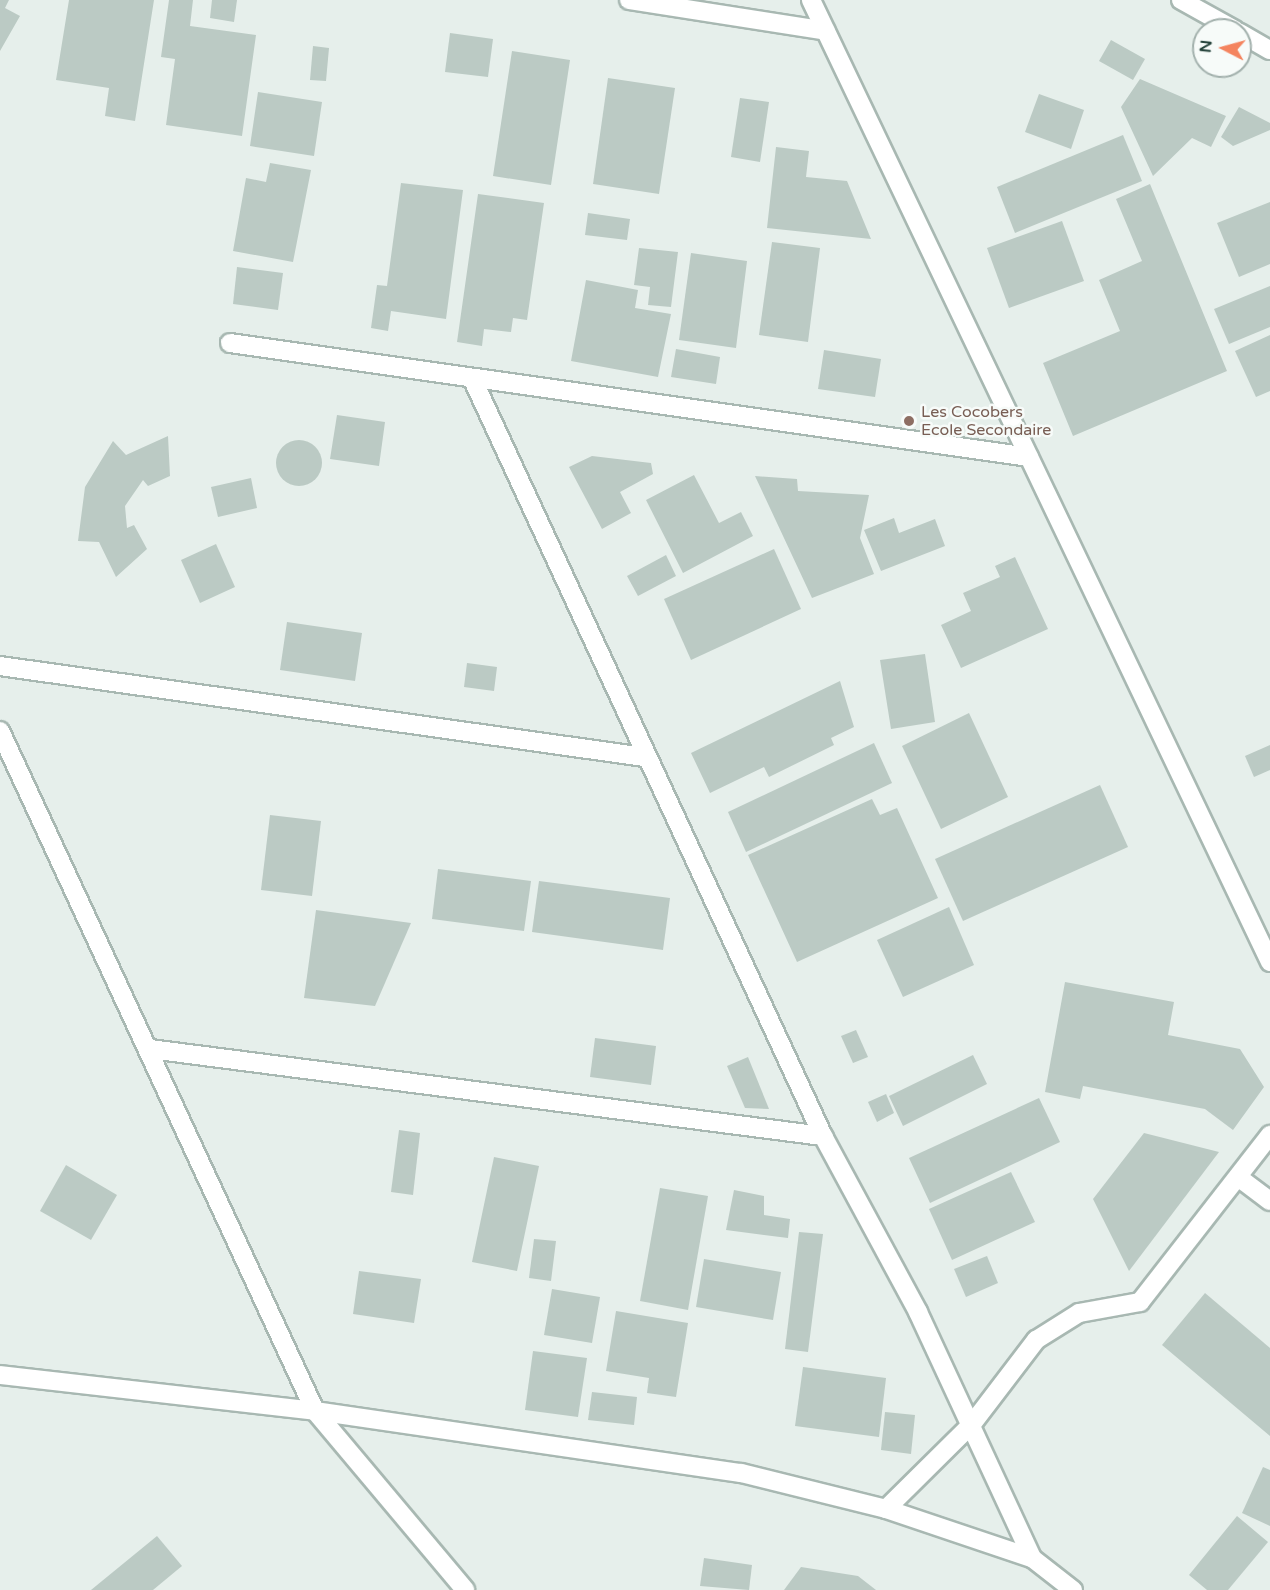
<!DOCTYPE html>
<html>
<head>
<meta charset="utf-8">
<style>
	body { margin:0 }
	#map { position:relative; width:1270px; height:1590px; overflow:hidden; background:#e6efeb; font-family:"Varela Round",sans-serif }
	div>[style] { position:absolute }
	.building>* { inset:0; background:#bbcac4 }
	.round { border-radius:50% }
	.roads { filter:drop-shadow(2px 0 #a8b8b2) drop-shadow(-2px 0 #a8b8b2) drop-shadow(0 2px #a8b8b2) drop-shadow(0 -2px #a8b8b2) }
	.street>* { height:18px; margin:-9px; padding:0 9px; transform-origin:9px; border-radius:9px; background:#fff }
	.dots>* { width:16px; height:16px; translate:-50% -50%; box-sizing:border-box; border:3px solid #f7fbf9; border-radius:50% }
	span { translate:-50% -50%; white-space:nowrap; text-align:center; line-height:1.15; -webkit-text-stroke:5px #f7fbf9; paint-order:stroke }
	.education-label { font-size:16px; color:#785e54 }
	.left { translate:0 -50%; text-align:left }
	.north { position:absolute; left:1192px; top:18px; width:60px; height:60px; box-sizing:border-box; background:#f7fbf9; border:2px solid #a3b1ad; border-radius:50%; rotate:276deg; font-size:16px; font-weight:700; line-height:24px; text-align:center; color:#24423a }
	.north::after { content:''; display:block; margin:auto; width:21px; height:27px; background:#f4845f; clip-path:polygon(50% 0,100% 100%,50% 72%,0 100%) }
</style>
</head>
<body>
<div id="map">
	<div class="building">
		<i style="clip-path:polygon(0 0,9px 0,5px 8px,20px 16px,0 51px)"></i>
		<i style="clip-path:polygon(69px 0,154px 0,135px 121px,105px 116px,109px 88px,56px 80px)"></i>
		<i style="clip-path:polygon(169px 0,193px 0,190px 26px,256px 35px,242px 136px,166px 125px,175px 59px,161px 57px)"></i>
		<i style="clip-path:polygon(212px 0,237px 0,234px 22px,210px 18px)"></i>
		<i style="clip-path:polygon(450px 33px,493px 39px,488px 77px,445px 72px)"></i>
		<i style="clip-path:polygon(1111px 40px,1145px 59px,1133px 80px,1099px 61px)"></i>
		<i style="clip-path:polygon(313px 46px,329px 48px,326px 81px,310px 80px)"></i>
		<i style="clip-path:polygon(512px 51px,570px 60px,551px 185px,493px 176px)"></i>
		<i style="clip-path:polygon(608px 78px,675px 88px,659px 194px,593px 184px)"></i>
		<i style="clip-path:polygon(1140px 79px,1226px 116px,1211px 147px,1192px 138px,1153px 176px,1121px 107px)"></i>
		<i style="clip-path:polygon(258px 92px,322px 102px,314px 156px,250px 146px)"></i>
		<i style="clip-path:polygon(1039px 94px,1084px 110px,1071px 149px,1025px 132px)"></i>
		<i style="clip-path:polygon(740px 98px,769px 102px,760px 162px,731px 157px)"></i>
		<i style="clip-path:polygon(1239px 107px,1270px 123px,1270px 130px,1233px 146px,1221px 137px)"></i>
		<i style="clip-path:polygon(1123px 135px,1142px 181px,1015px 233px,997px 187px)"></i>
		<i style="clip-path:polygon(776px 147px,809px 151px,806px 177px,847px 181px,871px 239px,767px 228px)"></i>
		<i style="clip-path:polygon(270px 163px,311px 170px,293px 262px,233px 251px,246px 178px,266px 182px)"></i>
		<i style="clip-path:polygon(401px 183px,463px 190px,446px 319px,391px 311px,388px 331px,371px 328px,377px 285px,387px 286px)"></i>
		<i style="clip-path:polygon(1150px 184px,1227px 371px,1073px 436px,1043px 363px,1120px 331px,1099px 280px,1142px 261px,1116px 199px)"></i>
		<i style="clip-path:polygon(478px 194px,544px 203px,527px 320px,513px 318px,511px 332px,484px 329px,482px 346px,457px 342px)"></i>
		<i style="clip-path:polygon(1270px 202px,1270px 264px,1239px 277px,1217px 223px)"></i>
		<i style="clip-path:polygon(588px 213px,630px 219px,627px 240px,585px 235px)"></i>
		<i style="clip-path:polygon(1062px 221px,1084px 281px,1009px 308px,987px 248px)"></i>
		<i style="clip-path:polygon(772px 242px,820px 248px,808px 342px,759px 335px)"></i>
		<i style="clip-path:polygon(639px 248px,678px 252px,671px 307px,648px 305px,650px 287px,634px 285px)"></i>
		<i style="clip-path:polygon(691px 253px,747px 261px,736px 348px,679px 340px)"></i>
		<i style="clip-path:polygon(237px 267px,283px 273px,278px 310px,233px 304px)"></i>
		<i style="clip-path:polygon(586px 280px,638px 290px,635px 308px,671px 314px,658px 377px,571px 361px)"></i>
		<i style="clip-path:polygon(1270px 286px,1270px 327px,1229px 344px,1214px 309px)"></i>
		<i style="clip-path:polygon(1270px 335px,1270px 391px,1256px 397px,1235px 351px)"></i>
		<i style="clip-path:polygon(676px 349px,720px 357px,716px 384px,671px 377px)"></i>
		<i style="clip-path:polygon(824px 350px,881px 359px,875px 397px,818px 389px)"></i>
		<i style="clip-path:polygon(337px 415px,385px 422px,379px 466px,330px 459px)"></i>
		<i style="clip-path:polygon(168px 436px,170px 476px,148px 486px,143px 480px,125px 506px,127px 528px,134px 525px,147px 549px,116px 577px,99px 542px,78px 541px,85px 487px,113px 441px,126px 455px)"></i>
		<i class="round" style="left:276px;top:440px;width:46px;height:46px"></i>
		<i style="clip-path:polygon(592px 456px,651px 463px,653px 474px,620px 492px,631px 513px,602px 529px,569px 467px)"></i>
		<i style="clip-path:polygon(694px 475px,719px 523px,741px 512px,753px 536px,683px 573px,646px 500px)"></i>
		<i style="clip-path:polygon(755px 476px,797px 479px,798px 491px,869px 495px,860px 538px,874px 574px,812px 598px)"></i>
		<i style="clip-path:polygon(251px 478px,257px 508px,218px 517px,211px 487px)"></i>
		<i style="clip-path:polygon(894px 518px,899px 533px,935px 519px,945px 546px,881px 571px,864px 530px)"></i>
		<i style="clip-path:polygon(216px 544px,235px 587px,200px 603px,181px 560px)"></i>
		<i style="clip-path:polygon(774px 549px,801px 609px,691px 660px,664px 599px)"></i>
		<i style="clip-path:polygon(666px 555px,676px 576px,638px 596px,627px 576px)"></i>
		<i style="clip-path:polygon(1015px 557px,1048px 629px,961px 668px,941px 625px,971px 611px,963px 593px,1000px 577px,995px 566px)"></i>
		<i style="clip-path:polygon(287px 622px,362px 633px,355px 681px,280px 670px)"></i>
		<i style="clip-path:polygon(925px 654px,935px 722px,891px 729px,880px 660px)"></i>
		<i style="clip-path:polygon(467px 663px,497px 667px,494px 691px,464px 687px)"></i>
		<i style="clip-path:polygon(840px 681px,854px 727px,831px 738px,834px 745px,769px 777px,764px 767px,710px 793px,691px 753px)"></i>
		<i style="clip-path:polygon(969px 713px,1008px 797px,941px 829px,902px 746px)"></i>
		<i style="clip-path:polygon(874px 743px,892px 783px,746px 852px,728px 812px)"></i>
		<i style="clip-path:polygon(1270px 745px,1270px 770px,1254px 777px,1245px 756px)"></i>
		<i style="clip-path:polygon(1100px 785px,1128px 847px,963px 921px,935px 859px)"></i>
		<i style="clip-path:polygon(872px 799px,880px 815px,897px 808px,938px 898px,797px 962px,748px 855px)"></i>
		<i style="clip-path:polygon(270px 815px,321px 821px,312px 896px,261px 890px)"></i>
		<i style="clip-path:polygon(438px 869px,531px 881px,524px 931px,432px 919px)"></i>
		<i style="clip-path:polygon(539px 881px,670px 898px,663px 950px,532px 932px)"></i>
		<i style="clip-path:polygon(949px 907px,974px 965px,903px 997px,877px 940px)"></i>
		<i style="clip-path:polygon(316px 910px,411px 923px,375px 1006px,304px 998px)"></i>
		<i style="clip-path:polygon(1065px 982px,1174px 1002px,1168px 1035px,1240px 1049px,1264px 1087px,1233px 1130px,1205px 1109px,1083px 1086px,1080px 1099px,1045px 1092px)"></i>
		<i style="clip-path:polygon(856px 1030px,868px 1057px,853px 1063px,841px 1036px)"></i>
		<i style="clip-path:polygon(595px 1038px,656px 1046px,651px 1085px,590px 1077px)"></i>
		<i style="clip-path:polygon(973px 1055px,987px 1084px,903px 1126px,889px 1096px)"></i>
		<i style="clip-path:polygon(748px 1057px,769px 1109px,745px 1108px,727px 1066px)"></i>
		<i style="clip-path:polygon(886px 1094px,894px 1113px,877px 1122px,868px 1102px)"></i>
		<i style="clip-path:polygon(1039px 1098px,1060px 1142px,930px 1203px,909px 1158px)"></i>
		<i style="clip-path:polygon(399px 1130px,420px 1133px,413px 1195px,391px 1192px)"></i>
		<i style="clip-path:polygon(1144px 1133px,1219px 1152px,1129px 1271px,1093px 1199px)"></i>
		<i style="clip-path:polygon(494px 1157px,539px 1166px,517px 1271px,472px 1262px)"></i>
		<i style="clip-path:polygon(66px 1165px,117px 1195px,91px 1240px,40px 1211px)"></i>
		<i style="clip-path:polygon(1011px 1172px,1035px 1222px,952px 1260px,929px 1209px)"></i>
		<i style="clip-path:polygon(660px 1188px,708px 1196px,688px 1310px,640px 1301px)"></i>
		<i style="clip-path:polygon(734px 1190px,764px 1196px,764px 1215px,790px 1219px,788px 1238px,726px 1230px)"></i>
		<i style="clip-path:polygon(799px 1232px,823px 1234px,808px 1352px,785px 1349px)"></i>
		<i style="clip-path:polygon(534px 1239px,556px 1241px,551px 1281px,529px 1278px)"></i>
		<i style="clip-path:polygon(987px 1256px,998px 1283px,966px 1297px,954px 1269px)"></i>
		<i style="clip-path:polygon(704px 1259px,781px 1272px,773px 1320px,696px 1307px)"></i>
		<i style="clip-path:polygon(359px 1271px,421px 1279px,414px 1323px,353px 1314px)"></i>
		<i style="clip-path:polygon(552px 1289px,600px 1297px,592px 1343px,544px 1335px)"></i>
		<i style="clip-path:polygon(1205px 1293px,1270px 1348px,1270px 1436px,1162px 1345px)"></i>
		<i style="clip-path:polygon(616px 1311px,688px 1323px,676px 1397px,647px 1393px,649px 1378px,606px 1371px)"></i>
		<i style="clip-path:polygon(533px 1351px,587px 1358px,578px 1417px,525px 1410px)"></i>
		<i style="clip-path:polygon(803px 1367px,886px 1378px,879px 1437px,795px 1426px)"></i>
		<i style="clip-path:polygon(592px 1392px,637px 1397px,634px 1425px,588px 1420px)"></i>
		<i style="clip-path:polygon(885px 1412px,915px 1415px,911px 1454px,881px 1450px)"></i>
		<i style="clip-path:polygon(1263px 1467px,1270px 1470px,1270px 1526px,1242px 1513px)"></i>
		<i style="clip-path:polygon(1237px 1516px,1268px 1542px,1228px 1590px,1207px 1590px,1189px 1575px)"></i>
		<i style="clip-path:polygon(157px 1536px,182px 1566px,153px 1590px,91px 1590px)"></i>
		<i style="clip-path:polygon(704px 1558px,752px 1565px,749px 1590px,700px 1586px)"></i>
		<i style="clip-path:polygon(801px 1567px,858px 1576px,876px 1590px,784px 1590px)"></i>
	</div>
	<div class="roads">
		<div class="street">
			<i style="left:629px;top:0;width:199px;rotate:8.9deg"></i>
			<i style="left:811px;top:0;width:1066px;rotate:64.49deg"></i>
			<i style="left:1181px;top:0;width:62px;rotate:29.1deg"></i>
			<i style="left:1240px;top:33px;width:34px;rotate:30deg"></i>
			<i style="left:230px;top:343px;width:807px;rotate:8.12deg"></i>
			<i style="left:473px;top:380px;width:833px;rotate:65.16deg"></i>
			<i style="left:823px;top:1136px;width:200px;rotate:61.6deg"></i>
			<i style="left:918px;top:1312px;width:271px;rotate:65.1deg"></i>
			<i style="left:0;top:666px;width:650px;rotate:8.04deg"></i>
			<i style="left:0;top:731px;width:749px;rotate:65.14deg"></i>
			<i style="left:315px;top:1411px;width:234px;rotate:50deg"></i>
			<i style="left:150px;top:1049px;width:679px;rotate:7.37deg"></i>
			<i style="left:1238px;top:1177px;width:40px;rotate:37deg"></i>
			<i style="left:0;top:1375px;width:317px;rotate:6.5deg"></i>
			<i style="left:315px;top:1411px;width:430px;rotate:8.3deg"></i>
			<i style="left:741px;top:1473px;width:149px;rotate:13.9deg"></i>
			<i style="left:886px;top:1509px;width:154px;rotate:18.6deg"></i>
			<i style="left:1032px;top:1558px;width:52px;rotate:38deg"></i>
			<i style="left:886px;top:1509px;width:121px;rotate:-44.7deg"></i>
			<i style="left:972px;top:1424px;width:106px;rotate:-52.7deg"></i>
			<i style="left:1036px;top:1340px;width:51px;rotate:-32.1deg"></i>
			<i style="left:1079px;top:1313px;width:62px;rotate:-10.2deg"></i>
			<i style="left:1140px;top:1302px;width:212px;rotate:-52.1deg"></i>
		</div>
	</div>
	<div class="dots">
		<i style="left:909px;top:421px;background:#8d6e63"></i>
	</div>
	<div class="education-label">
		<span class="left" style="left:921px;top:421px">Les Cocobers<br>Ecole Secondaire</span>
	</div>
	<div class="north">N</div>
</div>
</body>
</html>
